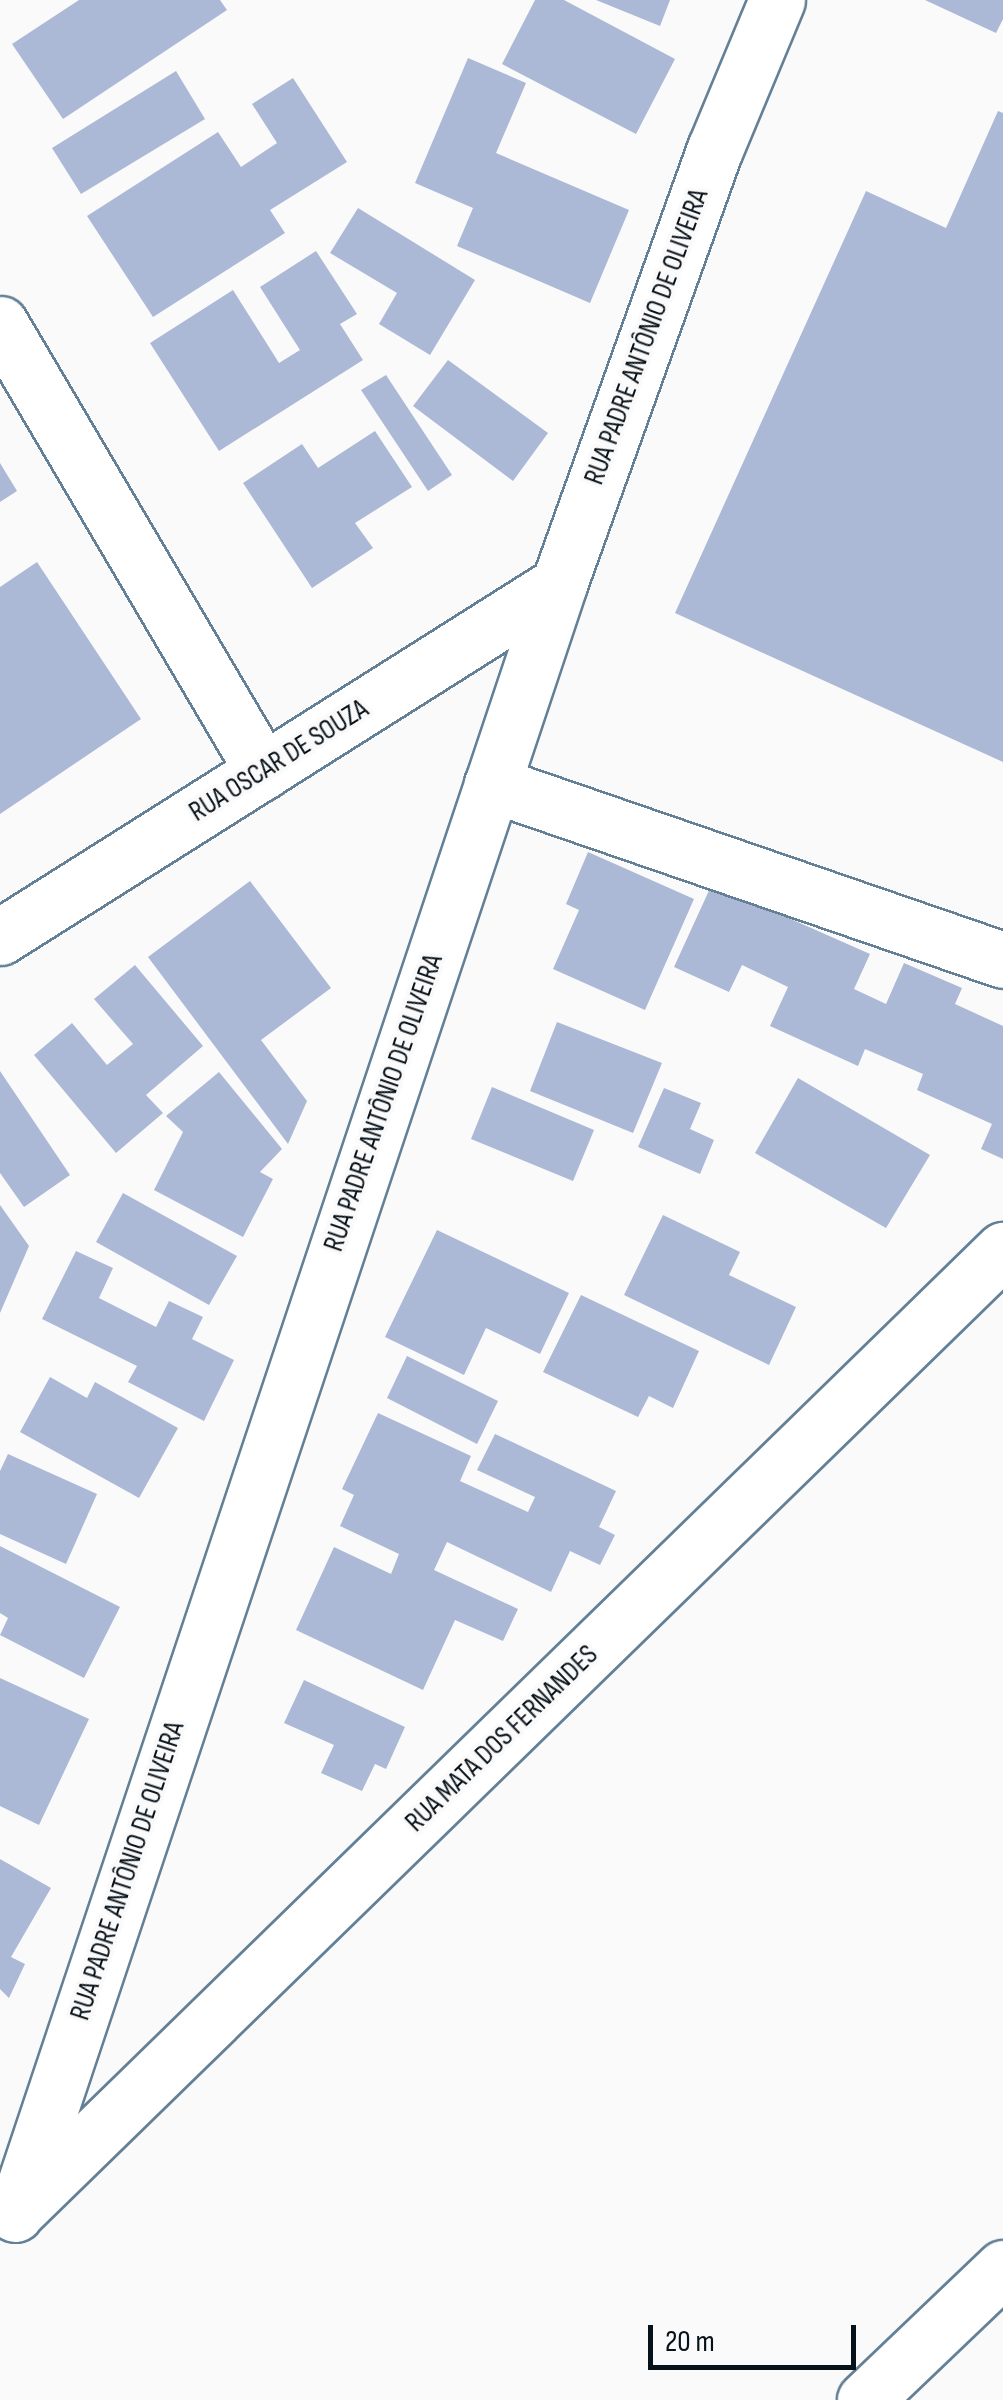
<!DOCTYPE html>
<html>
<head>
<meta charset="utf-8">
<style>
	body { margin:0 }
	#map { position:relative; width:1003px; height:2400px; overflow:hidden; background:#fafafa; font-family:"Sofia Sans Condensed",sans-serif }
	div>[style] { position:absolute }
	.building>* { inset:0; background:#abb9d7 }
	.roads { filter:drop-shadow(2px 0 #648096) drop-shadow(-2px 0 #648096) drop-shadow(0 2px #648096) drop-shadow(0 -2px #648096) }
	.street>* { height:55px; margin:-27.5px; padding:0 27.5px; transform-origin:27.5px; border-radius:27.5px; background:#fff }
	span { translate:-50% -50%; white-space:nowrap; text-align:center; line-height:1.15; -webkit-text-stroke:8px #fafafa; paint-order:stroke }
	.street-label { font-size:28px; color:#071119 }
	.scale { position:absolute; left:648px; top:2325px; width:208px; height:45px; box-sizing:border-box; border:5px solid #071119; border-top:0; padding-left:12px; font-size:30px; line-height:35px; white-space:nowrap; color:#071119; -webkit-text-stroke:8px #fafafa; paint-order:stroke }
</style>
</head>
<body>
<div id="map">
	<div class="building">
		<i style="clip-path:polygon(79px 0,220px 0,227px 10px,63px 119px,12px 44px)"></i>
		<i style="clip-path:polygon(535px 0,564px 0,675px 59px,636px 134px,502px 64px)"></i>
		<i style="clip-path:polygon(596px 0,670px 0,660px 26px)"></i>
		<i style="clip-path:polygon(925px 0,1003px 0,1003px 19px,996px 33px)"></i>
		<i style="clip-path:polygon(468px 58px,526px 83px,496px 153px,629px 210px,590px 303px,457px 246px,473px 208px,415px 183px)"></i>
		<i style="clip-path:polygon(176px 71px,205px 119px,81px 194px,52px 148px)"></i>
		<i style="clip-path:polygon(293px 78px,347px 162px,270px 210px,285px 233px,153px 317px,87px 216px,218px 132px,241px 167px,277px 143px,252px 104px)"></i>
		<i style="clip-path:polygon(998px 111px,1003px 113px,1003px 762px,675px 613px,866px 191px,946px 228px)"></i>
		<i style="clip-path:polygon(358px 208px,475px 280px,430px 355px,379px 324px,397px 293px,330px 253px)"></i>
		<i style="clip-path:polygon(316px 251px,357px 314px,340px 324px,363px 360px,219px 451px,150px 343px,233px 290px,279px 363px,300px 350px,260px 287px)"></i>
		<i style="clip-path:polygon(448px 360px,548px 433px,513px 481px,413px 406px)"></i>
		<i style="clip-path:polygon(386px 375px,452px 475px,428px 491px,361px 390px)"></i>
		<i style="clip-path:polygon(375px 431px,412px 487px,355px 523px,373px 548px,312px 588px,243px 483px,302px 444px,318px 468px)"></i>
		<i style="clip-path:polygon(0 463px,17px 491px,0 502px)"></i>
		<i style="clip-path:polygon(37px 562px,141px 719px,0 814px,0 587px)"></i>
		<i style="clip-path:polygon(588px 852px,694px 899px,645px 1010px,553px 969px,579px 910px,566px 904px)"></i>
		<i style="clip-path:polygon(250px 881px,331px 988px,261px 1040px,307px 1101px,288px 1144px,148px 957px)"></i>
		<i style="clip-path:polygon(712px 884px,870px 954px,854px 989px,886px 1004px,904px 963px,962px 988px,955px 1004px,1003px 1026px,1003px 1159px,981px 1149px,992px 1124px,917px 1090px,923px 1074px,865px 1049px,858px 1066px,770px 1026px,788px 987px,742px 965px,729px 992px,674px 967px)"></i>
		<i style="clip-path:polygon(135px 965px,203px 1046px,146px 1095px,163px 1113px,116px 1153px,34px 1055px,72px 1023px,107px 1065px,133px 1044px,94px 999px)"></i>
		<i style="clip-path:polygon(557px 1022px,662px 1063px,633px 1133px,530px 1091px)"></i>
		<i style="clip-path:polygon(0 1071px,70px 1175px,24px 1207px,0 1173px)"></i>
		<i style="clip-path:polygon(219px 1072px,282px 1149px,260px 1172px,273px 1179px,243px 1237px,154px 1190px,183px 1132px,166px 1116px)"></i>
		<i style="clip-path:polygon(798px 1078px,930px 1155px,886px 1228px,755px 1153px)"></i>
		<i style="clip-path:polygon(492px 1087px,594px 1130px,573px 1181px,471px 1139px)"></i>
		<i style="clip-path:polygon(664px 1088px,701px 1103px,690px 1129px,714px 1140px,700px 1174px,638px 1147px)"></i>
		<i style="clip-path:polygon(123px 1193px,237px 1256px,209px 1305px,96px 1242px)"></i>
		<i style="clip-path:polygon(0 1205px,29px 1246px,0 1313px)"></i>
		<i style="clip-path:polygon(663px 1215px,740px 1252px,729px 1275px,796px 1307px,769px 1365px,624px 1295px)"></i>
		<i style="clip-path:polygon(437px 1230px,569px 1293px,540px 1354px,486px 1328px,464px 1375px,385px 1337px)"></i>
		<i style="clip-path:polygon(76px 1251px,113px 1268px,99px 1298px,156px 1327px,169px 1301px,203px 1317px,192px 1339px,234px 1360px,204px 1421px,128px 1382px,137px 1366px,42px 1319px)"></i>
		<i style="clip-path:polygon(581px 1295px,699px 1351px,673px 1408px,649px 1396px,638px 1417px,543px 1372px)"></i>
		<i style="clip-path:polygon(407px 1356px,498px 1401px,477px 1444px,387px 1398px)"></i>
		<i style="clip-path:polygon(50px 1377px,87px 1398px,95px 1382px,178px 1428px,139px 1498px,20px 1432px)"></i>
		<i style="clip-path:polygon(378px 1413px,471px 1456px,460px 1481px,528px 1512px,535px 1497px,477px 1470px,495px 1434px,616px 1491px,599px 1527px,615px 1535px,600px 1565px,570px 1551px,551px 1592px,447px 1542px,434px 1570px,518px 1609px,503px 1641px,455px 1620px,423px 1690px,296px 1630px,334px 1547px,391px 1574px,399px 1554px,340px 1526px,354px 1495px,342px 1489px)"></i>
		<i style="clip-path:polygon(8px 1454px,97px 1494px,66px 1564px,0 1534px,0 1471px)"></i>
		<i style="clip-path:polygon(0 1546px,120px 1607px,84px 1678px,0 1635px,8px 1618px,0 1613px)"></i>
		<i style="clip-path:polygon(0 1678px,89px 1719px,39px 1825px,0 1806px)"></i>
		<i style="clip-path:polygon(304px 1680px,405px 1727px,386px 1769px,375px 1764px,362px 1791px,321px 1773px,334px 1745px,284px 1723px)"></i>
		<i style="clip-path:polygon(0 1859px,51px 1888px,11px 1957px,25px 1964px,9px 1998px,0 1989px)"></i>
	</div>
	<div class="roads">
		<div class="street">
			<i style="left:0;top:324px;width:519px;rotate:59.53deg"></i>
			<i style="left:492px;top:784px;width:540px;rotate:19deg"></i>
			<i style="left:0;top:937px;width:661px;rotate:-32.27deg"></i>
			<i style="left:20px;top:2208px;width:1373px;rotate:-44.26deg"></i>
			<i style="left:15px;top:2214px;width:1718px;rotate:-71.54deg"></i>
			<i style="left:559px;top:584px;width:462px;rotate:-70.3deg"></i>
			<i style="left:715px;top:149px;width:161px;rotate:-67.4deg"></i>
			<i style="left:865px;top:2400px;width:191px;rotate:-43.7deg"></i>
		</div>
	</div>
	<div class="street-label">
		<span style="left:647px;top:337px;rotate:-70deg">RUA PADRE ANTÔNIO DE OLIVEIRA</span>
		<span style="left:279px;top:761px;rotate:-32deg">RUA OSCAR DE SOUZA</span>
		<span style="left:384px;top:1103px;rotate:-71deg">RUA PADRE ANTÔNIO DE OLIVEIRA</span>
		<span style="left:502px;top:1739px;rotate:-44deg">RUA MATA DOS FERNANDES</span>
		<span style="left:128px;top:1871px;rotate:-72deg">RUA PADRE ANTÔNIO DE OLIVEIRA</span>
	</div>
	<div class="scale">20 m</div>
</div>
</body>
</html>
